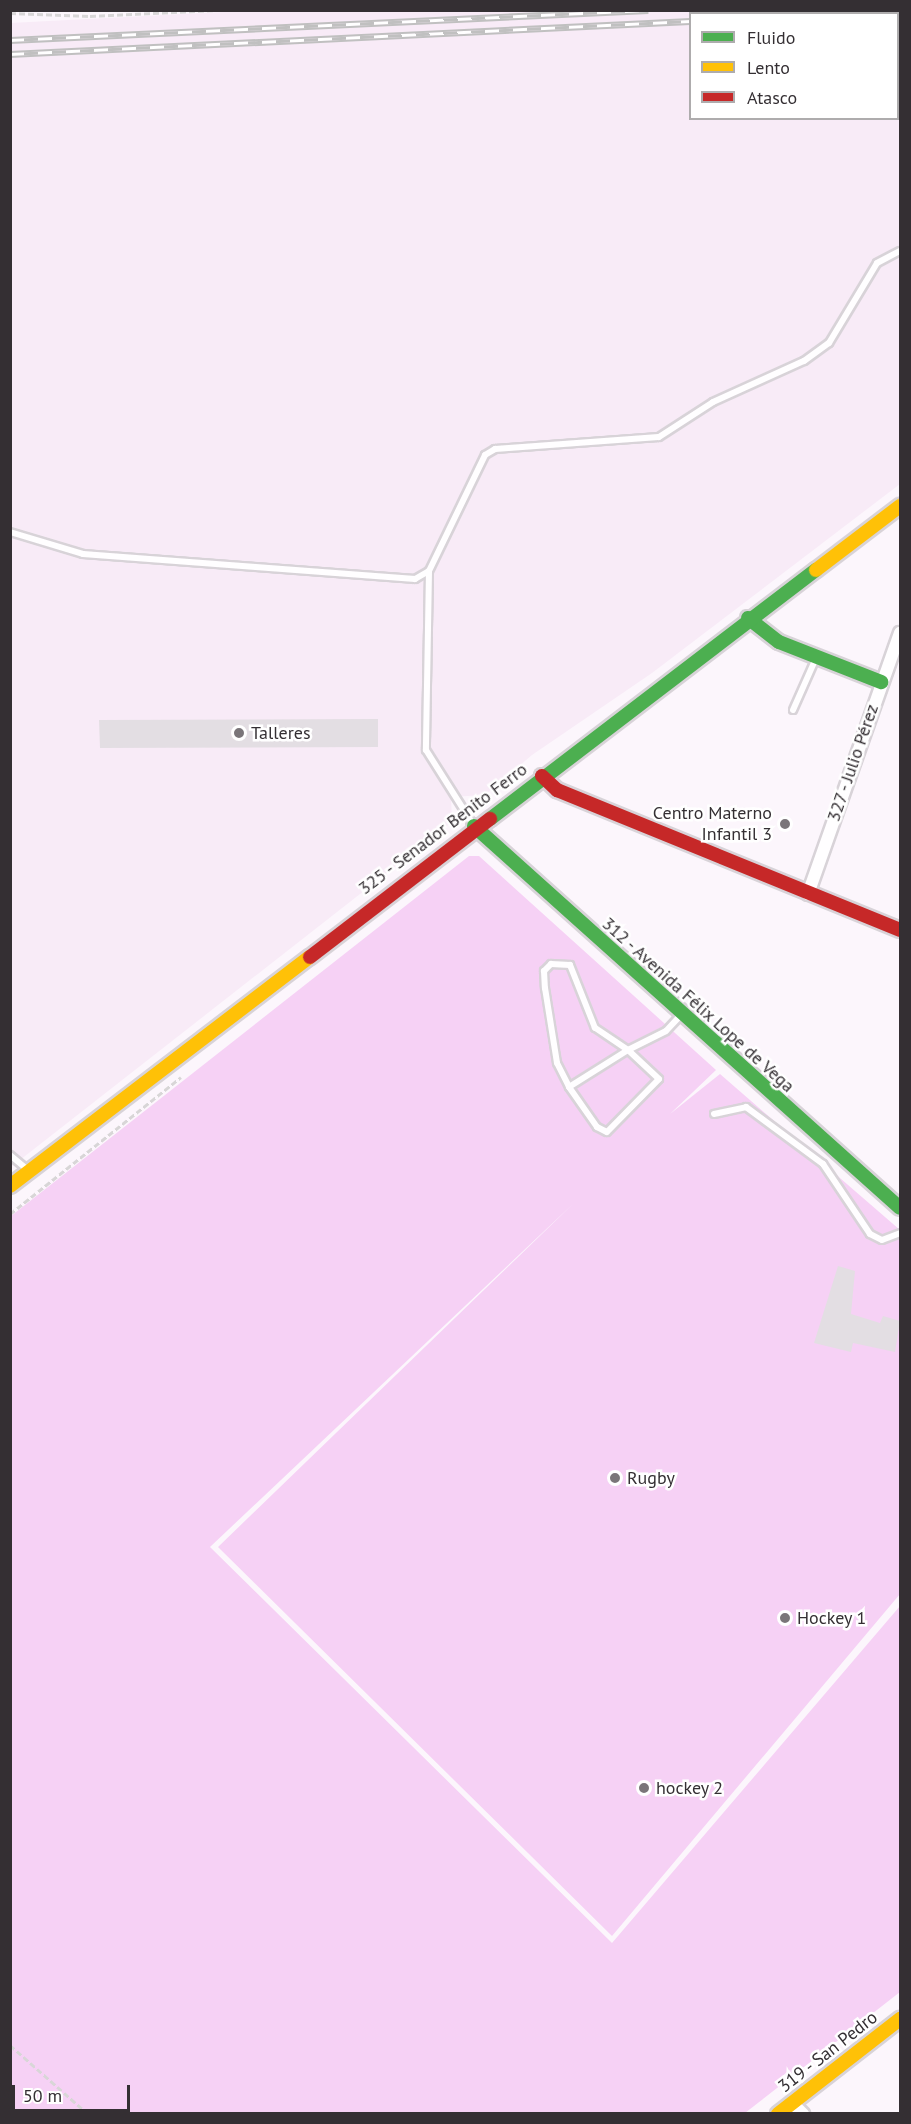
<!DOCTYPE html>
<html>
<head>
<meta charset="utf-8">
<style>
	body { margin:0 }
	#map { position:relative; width:911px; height:2124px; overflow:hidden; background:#fcf6fc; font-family:"PT Sans",sans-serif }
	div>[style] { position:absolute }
	.built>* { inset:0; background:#f8ebf7 }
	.green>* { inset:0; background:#f6d1f5 }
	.building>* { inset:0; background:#e3dee3 }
	.path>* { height:3px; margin-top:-1.5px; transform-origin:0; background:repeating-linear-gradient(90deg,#d8d6d7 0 6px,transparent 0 9px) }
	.roads { filter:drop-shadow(2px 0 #d8d3d8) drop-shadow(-2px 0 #d8d3d8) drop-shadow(0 2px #d8d3d8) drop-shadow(0 -2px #d8d3d8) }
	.lane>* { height:6px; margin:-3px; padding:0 3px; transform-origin:3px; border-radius:3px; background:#fffeff }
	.street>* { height:12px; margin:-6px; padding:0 6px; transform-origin:6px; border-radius:6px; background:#fffeff }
	.fast>* { height:14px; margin:-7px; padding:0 7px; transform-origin:7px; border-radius:7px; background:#4caf50 }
	.slow>* { height:14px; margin:-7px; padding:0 7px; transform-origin:7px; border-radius:7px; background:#ffc107 }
	.jam>* { height:14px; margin:-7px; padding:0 7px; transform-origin:7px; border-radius:7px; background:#c62828 }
	.rail>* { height:7px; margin-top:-3.5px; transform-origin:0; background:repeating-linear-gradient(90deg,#fff 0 14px,#c0c0c0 0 28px); box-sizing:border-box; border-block:2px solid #c0c0c0 }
	.dots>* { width:16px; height:16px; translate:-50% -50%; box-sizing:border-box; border:3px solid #fff; border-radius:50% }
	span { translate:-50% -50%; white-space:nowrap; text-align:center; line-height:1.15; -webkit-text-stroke:5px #fff; paint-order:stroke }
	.poi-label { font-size:18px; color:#342f33 }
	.left { translate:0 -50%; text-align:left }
	.right { translate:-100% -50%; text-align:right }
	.street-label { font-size:18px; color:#342f33 }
	.frame { position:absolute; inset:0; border:12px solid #342f33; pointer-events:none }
	.legend { position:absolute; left:689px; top:12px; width:210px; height:108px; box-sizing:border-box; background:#fff; border:2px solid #aeacad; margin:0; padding:8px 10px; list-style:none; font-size:18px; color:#342f33 }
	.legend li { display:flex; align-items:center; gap:12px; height:30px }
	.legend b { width:30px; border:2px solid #aeacad }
	.scale { position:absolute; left:12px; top:2085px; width:118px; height:27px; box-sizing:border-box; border:3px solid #342f33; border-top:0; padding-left:8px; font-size:18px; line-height:21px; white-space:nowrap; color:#342f33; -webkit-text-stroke:4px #fff; paint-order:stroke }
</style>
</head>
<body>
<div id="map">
	<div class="built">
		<i style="clip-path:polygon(evenodd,262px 10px,900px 11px,900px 484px,652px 673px,532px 755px,485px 795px,451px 797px,452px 822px,11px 1167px,10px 23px,262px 10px,690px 14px,898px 14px,898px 118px,690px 118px,690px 14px)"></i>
	</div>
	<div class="green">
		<i style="clip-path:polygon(469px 856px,479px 856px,716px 1070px,670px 1114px,720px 1074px,900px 1230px,900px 1594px,612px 1936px,218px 1547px,575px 1202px,210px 1547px,612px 1943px,900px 1606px,900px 1992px,745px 2113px,11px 2114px,11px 1216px)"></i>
	</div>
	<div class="building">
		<i style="clip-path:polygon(378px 719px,378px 747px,100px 748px,99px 720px)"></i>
		<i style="clip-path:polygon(838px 1266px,855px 1271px,851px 1314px,880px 1323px,883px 1316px,900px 1321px,895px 1352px,853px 1343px,851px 1352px,814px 1343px)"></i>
	</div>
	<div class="path">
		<i style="left:10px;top:13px;width:80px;rotate:2.1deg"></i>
		<i style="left:90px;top:16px;width:127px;rotate:-2.7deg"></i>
		<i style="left:10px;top:1214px;width:219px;rotate:-38.7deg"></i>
		<i style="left:10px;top:2045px;width:104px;rotate:41.5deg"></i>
	</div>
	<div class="roads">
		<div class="lane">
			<i style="left:10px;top:532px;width:76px;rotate:16.8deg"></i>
			<i style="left:83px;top:554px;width:333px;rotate:4.3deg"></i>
			<i style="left:415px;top:579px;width:16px;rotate:-30deg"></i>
			<i style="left:429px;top:571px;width:129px;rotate:-64.2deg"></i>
			<i style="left:485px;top:455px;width:12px;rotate:-31deg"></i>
			<i style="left:495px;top:449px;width:164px;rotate:-4.2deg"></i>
			<i style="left:659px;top:437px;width:64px;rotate:-32.9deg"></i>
			<i style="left:713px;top:402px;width:100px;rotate:-24.3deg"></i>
			<i style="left:804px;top:361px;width:31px;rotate:-36deg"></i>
			<i style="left:829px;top:343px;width:93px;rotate:-59deg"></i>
			<i style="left:877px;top:263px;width:26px;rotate:-28deg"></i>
			<i style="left:429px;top:571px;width:179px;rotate:91deg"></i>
			<i style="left:426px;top:750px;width:90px;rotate:57.7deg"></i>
			<i style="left:793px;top:710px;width:57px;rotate:-66.1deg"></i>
			<i style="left:569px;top:1087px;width:49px;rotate:55deg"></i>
			<i style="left:597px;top:1127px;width:11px;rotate:27deg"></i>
			<i style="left:607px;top:1132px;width:74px;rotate:-45.5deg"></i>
			<i style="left:659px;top:1079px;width:42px;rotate:-136.9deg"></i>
			<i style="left:628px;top:1050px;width:40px;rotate:-146deg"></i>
			<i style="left:595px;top:1028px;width:68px;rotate:-111.6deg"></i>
			<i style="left:570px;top:965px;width:19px;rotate:-177deg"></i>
			<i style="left:551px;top:964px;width:10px;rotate:135deg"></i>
			<i style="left:544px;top:971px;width:17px;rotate:87deg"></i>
			<i style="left:545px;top:988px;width:76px;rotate:80.9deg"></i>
			<i style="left:557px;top:1063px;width:27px;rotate:63deg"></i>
			<i style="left:569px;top:1087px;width:70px;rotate:-32.1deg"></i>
			<i style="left:628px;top:1050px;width:42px;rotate:-26.6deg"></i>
			<i style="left:666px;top:1031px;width:22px;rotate:-47deg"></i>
			<i style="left:714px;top:1114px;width:33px;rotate:-12deg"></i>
			<i style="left:746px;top:1107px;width:96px;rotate:36.5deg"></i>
			<i style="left:823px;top:1164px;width:84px;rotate:56.1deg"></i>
			<i style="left:870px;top:1234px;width:13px;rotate:27deg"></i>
			<i style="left:882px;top:1240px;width:19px;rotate:-21deg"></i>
			<i style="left:10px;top:1155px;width:23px;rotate:40deg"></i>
		</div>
		<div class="street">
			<i style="left:808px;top:894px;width:277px;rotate:-70.6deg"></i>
			<i style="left:792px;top:2103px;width:16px;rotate:45deg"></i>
		</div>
		<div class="fast">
			<i style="left:748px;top:618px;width:39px;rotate:38deg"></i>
			<i style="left:779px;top:642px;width:110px;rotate:21.4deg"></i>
			<i style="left:490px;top:819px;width:410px;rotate:-37.4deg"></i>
			<i style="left:474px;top:826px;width:572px;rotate:41.88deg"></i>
		</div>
		<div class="slow">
			<i style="left:816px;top:570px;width:106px;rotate:-37.3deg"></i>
			<i style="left:10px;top:1186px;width:377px;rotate:-37.4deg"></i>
			<i style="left:778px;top:2114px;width:155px;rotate:-37.9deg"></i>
		</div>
		<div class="jam">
			<i style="left:542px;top:776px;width:21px;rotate:43deg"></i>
			<i style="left:557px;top:790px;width:370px;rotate:22.2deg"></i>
			<i style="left:310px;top:957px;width:227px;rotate:-37.5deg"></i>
		</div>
	</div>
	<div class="rail">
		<i style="left:861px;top:14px;width:39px;rotate:-3deg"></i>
		<i style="left:10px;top:40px;width:639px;rotate:-2.69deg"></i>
		<i style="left:10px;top:54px;width:681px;rotate:-2.78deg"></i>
	</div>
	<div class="dots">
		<i style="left:239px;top:733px;background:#7a7579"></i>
		<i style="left:785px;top:824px;background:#7a7579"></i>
		<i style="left:615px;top:1478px;background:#7a7579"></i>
		<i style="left:785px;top:1618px;background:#7a7579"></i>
		<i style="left:644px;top:1788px;background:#7a7579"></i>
	</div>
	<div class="poi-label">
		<span class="left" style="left:251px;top:733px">Talleres</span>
		<span class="right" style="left:772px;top:824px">Centro Materno<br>Infantil 3</span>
		<span class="left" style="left:627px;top:1478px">Rugby</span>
		<span class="left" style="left:797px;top:1618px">Hockey 1</span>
		<span class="left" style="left:656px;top:1788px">hockey 2</span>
	</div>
	<div class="street-label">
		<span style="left:853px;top:763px;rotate:-71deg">327 - Julio Pérez</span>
		<span style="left:443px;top:829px;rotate:-37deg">325 - Senador Benito Ferro</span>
		<span style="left:698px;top:1005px;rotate:42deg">312 - Avenida Félix Lope de Vega</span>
		<span style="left:828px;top:2052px;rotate:-38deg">319 - San Pedro</span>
	</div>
	<div class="frame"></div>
	<ul class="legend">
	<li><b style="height:8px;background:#4caf50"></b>Fluido</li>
	<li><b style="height:8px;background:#ffc107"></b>Lento</li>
	<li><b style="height:8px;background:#c62828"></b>Atasco</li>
	</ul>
	<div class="scale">50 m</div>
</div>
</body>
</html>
